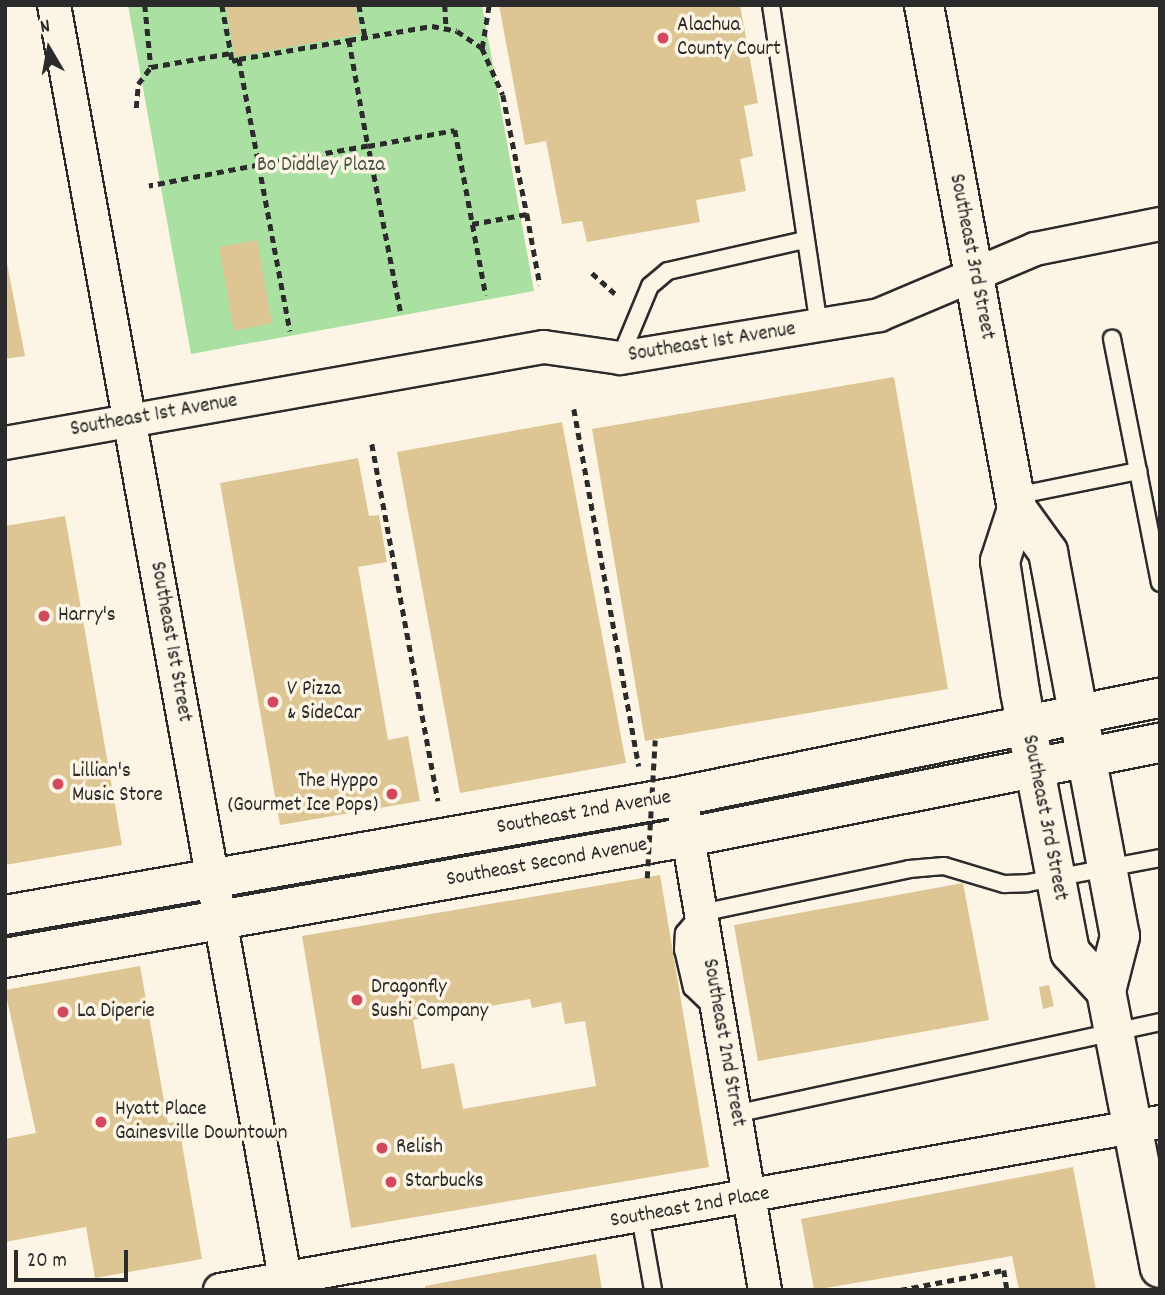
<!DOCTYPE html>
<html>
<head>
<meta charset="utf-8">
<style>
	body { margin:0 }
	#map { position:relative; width:1165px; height:1295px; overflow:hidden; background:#fcf5e5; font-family:Dekko,sans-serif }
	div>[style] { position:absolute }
	.green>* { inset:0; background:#aae0a2 }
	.building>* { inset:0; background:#ddc594 }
	.path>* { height:4.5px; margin-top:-2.25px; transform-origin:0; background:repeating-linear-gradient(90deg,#2b2b2b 0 7px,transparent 0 12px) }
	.roads { filter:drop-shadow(2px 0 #2b2b2b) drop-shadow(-2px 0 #2b2b2b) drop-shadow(0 2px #2b2b2b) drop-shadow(0 -2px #2b2b2b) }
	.lane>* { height:16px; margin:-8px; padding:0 8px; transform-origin:8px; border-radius:8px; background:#fcf5e5 }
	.street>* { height:32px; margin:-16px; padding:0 16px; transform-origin:16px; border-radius:16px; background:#fcf5e5 }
	.secondary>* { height:38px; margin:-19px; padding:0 19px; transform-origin:19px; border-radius:19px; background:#fcf5e5 }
	.path-bridge>* { height:4.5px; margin-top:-2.25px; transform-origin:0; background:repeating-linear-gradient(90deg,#2b2b2b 0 7px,transparent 0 12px) }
	.dots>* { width:19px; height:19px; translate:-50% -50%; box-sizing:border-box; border:4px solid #fcf5e5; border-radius:50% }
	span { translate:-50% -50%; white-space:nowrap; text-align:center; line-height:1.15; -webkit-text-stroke:7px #fcf5e5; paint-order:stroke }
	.poi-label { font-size:21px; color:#2b2b2b }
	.left { translate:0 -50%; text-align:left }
	.right { translate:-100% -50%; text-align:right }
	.park-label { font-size:21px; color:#4b5849 }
	.street-label { font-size:21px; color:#2b2b2b }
	.frame { position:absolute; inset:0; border:7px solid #2b2b2b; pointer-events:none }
	.north { position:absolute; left:14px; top:14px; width:70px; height:70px; -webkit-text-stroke:5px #fcf5e5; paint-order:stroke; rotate:350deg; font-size:19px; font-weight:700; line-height:28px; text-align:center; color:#2b2b2b }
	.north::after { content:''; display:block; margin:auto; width:24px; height:32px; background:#2b2b2b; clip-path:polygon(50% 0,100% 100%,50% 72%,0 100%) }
	.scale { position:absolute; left:14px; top:1250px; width:114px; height:32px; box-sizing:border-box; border:4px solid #2b2b2b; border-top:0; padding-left:9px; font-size:21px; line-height:24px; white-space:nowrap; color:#2b2b2b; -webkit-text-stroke:5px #fcf5e5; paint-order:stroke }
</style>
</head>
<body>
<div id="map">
	<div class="green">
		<i style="clip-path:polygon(128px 5px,482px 5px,534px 291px,191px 354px)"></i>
	</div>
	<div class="building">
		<i style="clip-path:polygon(226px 5px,355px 5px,360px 34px,235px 57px)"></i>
		<i style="clip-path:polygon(499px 5px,740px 5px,758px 103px,744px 106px,753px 156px,740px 159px,746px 191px,696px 200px,700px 222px,587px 242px,582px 221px,562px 224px,546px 141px,525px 145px)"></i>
		<i style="clip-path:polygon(257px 240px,272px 323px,234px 331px,219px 247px)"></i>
		<i style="clip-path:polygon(5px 253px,25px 356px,5px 359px)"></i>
		<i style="clip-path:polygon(894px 377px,948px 689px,645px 741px,592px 429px)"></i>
		<i style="clip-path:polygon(562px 422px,626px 763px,460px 793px,397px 452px)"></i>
		<i style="clip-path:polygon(358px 458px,369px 516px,379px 515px,387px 562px,358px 567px,388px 740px,408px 736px,420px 801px,280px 825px,220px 483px)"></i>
		<i style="clip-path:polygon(65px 516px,122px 845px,5px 865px,5px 526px)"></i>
		<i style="clip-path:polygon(evenodd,660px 875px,709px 1167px,351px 1228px,302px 936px,660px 875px,530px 999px,532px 1008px,561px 1002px,565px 1024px,585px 1021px,596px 1086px,463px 1109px,454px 1063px,422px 1069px,413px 1020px,530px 999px)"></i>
		<i style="clip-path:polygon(963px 883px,989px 1020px,758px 1061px,734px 925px)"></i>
		<i style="clip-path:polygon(140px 966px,168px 1123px,178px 1121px,202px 1259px,95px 1278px,86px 1227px,5px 1242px,5px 1139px,36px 1133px,5px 990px)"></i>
		<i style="clip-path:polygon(1049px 985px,1054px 1006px,1043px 1009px,1039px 987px)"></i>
		<i style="clip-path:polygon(1073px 1167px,1096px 1290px,1019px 1290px,1012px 1256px,814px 1290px,801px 1219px)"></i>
		<i style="clip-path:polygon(596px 1254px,602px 1290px,425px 1290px,425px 1286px)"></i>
	</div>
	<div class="path">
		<i style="left:145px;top:5px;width:62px;rotate:84.5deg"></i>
		<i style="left:222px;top:5px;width:49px;rotate:79.4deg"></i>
		<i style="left:359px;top:5px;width:33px;rotate:79deg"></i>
		<i style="left:445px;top:5px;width:22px;rotate:87deg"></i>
		<i style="left:349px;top:40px;width:84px;rotate:-9.6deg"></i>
		<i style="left:432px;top:26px;width:25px;rotate:11deg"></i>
		<i style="left:457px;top:31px;width:30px;rotate:34deg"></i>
		<i style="left:482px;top:48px;width:51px;rotate:65.9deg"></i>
		<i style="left:503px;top:95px;width:121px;rotate:78.6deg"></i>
		<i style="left:482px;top:48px;width:44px;rotate:-80.8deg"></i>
		<i style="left:239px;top:59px;width:112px;rotate:-9.8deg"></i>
		<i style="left:349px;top:40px;width:108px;rotate:79.8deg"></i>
		<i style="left:368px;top:146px;width:111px;rotate:170.1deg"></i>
		<i style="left:259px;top:165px;width:169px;rotate:79.4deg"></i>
		<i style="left:136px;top:108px;width:24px;rotate:-85deg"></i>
		<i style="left:138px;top:84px;width:21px;rotate:-53deg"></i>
		<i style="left:151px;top:67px;width:81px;rotate:-9.9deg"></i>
		<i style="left:231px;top:53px;width:8px;rotate:83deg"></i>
		<i style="left:232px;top:61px;width:7px;rotate:-16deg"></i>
		<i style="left:239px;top:59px;width:108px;rotate:79.3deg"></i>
		<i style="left:259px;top:165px;width:112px;rotate:169.2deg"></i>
		<i style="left:472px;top:224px;width:56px;rotate:-10.3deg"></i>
		<i style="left:527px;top:214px;width:72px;rotate:79.6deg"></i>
		<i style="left:592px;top:273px;width:31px;rotate:42deg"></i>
		<i style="left:400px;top:311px;width:168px;rotate:-101deg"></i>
		<i style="left:368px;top:146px;width:88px;rotate:-10.4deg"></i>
		<i style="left:455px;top:130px;width:168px;rotate:79.4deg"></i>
		<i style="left:574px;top:409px;width:363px;rotate:79.7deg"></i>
		<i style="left:372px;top:444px;width:363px;rotate:79.5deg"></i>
		<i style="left:900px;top:1290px;width:106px;rotate:-10.9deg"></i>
		<i style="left:1004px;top:1270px;width:20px;rotate:81deg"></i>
	</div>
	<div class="roads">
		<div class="lane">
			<i style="left:771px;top:5px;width:324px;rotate:81.5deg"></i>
			<i style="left:620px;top:358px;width:78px;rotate:-67.4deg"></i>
			<i style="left:650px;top:286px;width:23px;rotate:-40deg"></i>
			<i style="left:668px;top:271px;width:140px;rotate:-12.8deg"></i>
			<i style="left:1138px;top:471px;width:114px;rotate:78.9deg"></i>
			<i style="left:1015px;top:496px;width:126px;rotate:-11.5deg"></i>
			<i style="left:1138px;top:471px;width:135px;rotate:-101.1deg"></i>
			<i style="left:715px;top:1010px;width:32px;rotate:-136deg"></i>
			<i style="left:692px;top:988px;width:39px;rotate:-103deg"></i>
			<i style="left:683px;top:950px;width:17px;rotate:-87deg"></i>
			<i style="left:684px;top:933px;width:26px;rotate:-50deg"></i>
			<i style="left:701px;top:913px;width:213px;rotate:-11.9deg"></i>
			<i style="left:909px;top:869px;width:35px;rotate:-5deg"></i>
			<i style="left:944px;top:866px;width:63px;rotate:16.7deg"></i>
			<i style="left:1004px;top:884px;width:24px;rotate:-2deg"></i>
			<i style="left:1028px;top:883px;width:134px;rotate:-10.7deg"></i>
			<i style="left:735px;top:1114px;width:435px;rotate:-12.2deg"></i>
			<i style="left:640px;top:1216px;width:75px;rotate:80deg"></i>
		</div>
		<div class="street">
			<i style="left:54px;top:5px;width:1294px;rotate:79.71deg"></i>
			<i style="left:5px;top:443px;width:547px;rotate:-10.1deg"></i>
			<i style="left:544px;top:347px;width:77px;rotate:8.2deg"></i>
			<i style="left:620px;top:358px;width:263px;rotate:-9.4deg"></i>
			<i style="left:879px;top:315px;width:169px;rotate:-22.9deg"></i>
			<i style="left:1035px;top:249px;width:127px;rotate:-11.3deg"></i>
			<i style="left:681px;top:796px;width:501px;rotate:80.35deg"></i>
			<i style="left:220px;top:1290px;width:955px;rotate:-10.13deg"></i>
		</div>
		<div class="secondary">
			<i style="left:924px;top:5px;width:513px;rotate:79.55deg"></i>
			<i style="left:1017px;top:509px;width:53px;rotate:54.2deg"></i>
			<i style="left:1048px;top:552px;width:391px;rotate:79.4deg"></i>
			<i style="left:1120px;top:936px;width:57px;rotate:104.3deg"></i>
			<i style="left:1106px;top:991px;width:282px;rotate:79deg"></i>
			<i style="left:1017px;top:509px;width:55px;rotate:108.1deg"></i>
			<i style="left:1000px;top:561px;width:133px;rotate:81.3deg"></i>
			<i style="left:1020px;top:692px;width:265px;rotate:79.1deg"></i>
			<i style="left:1070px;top:952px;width:53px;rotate:47.3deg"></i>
			<i style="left:5px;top:915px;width:686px;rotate:-9.98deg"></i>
			<i style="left:681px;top:796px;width:489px;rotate:-11.6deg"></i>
			<i style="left:5px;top:958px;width:694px;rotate:-10.05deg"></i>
			<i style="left:688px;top:837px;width:481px;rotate:-11.3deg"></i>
		</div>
	</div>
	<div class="path-bridge">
		<i style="left:647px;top:878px;width:138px;rotate:-86.7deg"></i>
	</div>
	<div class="dots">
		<i style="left:663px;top:38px;background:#d1495b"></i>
		<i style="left:44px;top:616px;background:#d1495b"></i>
		<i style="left:273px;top:702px;background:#d1495b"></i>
		<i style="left:58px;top:784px;background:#d1495b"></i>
		<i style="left:392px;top:794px;background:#d1495b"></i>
		<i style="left:357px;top:1000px;background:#d1495b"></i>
		<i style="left:63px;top:1012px;background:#d1495b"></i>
		<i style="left:101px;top:1122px;background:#d1495b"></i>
		<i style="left:382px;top:1148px;background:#d1495b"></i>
		<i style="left:391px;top:1182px;background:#d1495b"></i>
	</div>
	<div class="poi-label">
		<span class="left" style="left:677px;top:38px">Alachua<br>County Court</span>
		<span class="left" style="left:58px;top:616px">Harry's</span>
		<span class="left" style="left:287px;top:702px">V Pizza<br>&amp; SideCar</span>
		<span class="left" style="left:72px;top:784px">Lillian's<br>Music Store</span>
		<span class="right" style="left:378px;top:794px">The Hyppo<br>(Gourmet Ice Pops)</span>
		<span class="left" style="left:371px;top:1000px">Dragonfly<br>Sushi Company</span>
		<span class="left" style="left:77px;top:1012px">La Diperie</span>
		<span class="left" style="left:115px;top:1122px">Hyatt Place<br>Gainesville Downtown</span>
		<span class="left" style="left:396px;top:1148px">Relish</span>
		<span class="left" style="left:405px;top:1182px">Starbucks</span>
	</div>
	<div class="park-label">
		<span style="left:321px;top:166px">Bo Diddley Plaza</span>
	</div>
	<div class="street-label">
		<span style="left:971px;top:257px;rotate:79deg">Southeast 3rd Street</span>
		<span style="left:712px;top:343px;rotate:-9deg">Southeast 1st Avenue</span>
		<span style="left:154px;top:416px;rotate:-10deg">Southeast 1st Avenue</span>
		<span style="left:170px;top:642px;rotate:80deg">Southeast 1st Street</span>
		<span style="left:584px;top:813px;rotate:-10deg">Southeast 2nd Avenue</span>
		<span style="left:1044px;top:818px;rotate:79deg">Southeast 3rd Street</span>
		<span style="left:547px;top:863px;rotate:-10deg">Southeast Second Avenue</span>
		<span style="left:723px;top:1043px;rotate:80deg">Southeast 2nd Street</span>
		<span style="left:690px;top:1208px;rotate:-10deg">Southeast 2nd Place</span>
	</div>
	<div class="frame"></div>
	<div class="north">N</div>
	<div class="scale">20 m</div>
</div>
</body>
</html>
